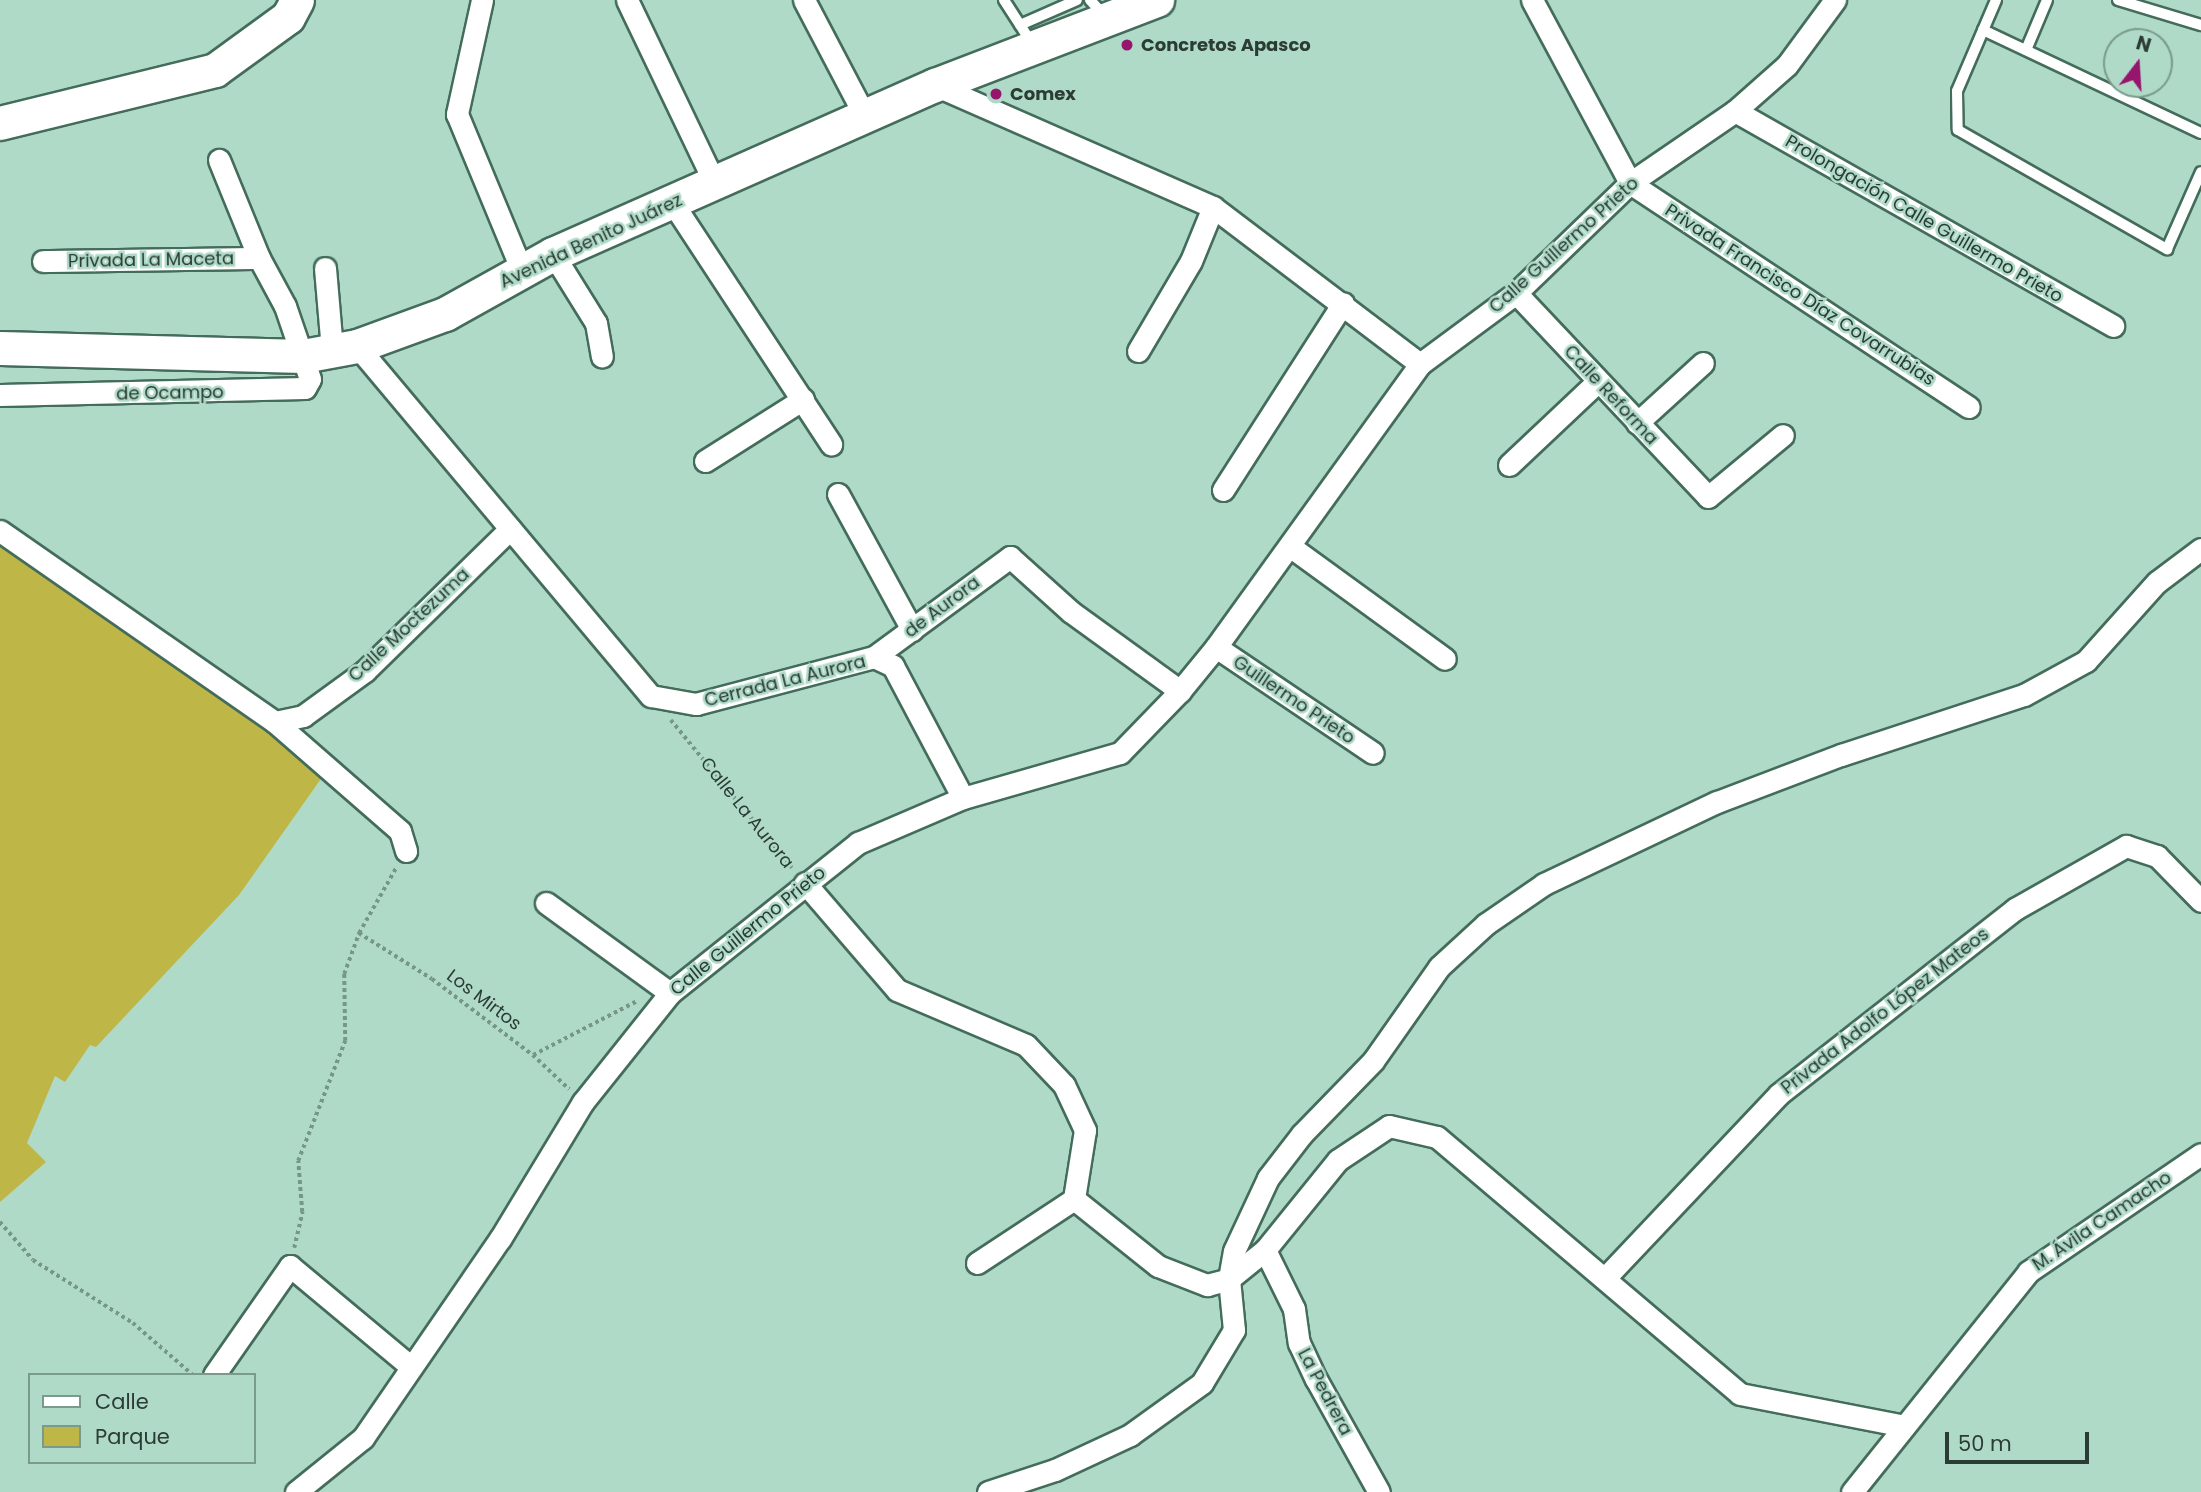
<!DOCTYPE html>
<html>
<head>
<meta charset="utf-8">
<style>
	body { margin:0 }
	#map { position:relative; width:2201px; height:1492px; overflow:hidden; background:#afdac7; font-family:Poppins,sans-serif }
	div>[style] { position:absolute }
	.green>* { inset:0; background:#beb747 }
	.path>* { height:3.5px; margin-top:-1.75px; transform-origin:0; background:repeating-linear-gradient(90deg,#769687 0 3.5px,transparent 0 7px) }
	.roads { filter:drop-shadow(2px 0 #446c5b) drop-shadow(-2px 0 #446c5b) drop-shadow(0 2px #446c5b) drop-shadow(0 -2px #446c5b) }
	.lane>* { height:10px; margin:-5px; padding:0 5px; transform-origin:5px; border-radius:5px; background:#fff }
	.street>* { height:21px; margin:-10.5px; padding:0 10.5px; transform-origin:10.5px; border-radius:10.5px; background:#fff }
	.primary>* { height:33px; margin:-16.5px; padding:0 16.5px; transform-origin:16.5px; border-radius:16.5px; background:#fff }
	.dots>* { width:19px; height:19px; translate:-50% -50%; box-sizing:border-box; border:4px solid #afdac7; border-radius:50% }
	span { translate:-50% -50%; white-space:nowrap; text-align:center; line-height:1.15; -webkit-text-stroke:5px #afdac7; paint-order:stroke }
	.poi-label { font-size:18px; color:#2b3c34; font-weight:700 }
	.left { translate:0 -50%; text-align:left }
	.street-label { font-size:18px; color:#2b3c34 }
	.legend { position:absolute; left:28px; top:1373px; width:228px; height:91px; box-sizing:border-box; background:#afdac7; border:2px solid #7a9b8c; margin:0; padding:9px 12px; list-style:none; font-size:21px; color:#2b3c34 }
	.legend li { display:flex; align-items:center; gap:14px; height:35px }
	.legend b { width:35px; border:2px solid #7a9b8c }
	.north { position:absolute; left:2103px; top:28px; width:70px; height:70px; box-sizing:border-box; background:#afdac7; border:2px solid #7a9b8c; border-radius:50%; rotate:17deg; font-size:19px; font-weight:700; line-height:28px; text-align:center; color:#2b3c34 }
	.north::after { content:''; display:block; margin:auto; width:24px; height:32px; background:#97166d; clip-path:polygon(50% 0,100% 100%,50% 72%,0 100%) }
	.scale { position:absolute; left:1945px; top:1432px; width:144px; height:32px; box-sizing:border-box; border:4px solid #2b3c34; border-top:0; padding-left:9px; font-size:21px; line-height:24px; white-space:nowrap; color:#2b3c34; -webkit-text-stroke:5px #afdac7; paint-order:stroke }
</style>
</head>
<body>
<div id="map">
	<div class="green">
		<i style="clip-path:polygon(0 545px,202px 681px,325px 773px,239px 895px,96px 1047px,90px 1045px,65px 1082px,55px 1076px,27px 1143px,46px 1162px,0 1202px)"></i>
	</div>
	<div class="path">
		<i style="left:671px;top:720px;width:191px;rotate:50.7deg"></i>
		<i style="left:359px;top:933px;width:86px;rotate:32.2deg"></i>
		<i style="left:432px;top:979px;width:126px;rotate:37deg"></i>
		<i style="left:533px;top:1055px;width:50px;rotate:43.4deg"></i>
		<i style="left:533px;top:1055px;width:117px;rotate:-27.4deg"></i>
		<i style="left:0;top:1222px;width:50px;rotate:49deg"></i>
		<i style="left:33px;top:1260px;width:118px;rotate:32.2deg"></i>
		<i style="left:133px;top:1323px;width:79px;rotate:40.9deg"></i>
		<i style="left:294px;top:1248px;width:37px;rotate:-77deg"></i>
		<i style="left:302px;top:1212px;width:51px;rotate:-94.5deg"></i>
		<i style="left:298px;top:1161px;width:129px;rotate:-68.6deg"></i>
		<i style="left:345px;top:1041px;width:67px;rotate:-90.9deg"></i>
		<i style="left:344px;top:974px;width:44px;rotate:-69.9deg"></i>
		<i style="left:359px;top:933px;width:75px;rotate:-60.4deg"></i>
	</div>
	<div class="roads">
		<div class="lane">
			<i style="left:1004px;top:0;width:54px;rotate:57.2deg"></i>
			<i style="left:1090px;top:0;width:19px;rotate:47deg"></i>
			<i style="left:1996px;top:0;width:99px;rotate:113.2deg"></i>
			<i style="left:1957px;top:91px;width:39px;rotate:89deg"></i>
			<i style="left:1958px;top:130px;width:241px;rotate:29.7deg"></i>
			<i style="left:2167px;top:249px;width:84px;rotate:-66.2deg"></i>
			<i style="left:2118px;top:0;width:87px;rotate:16.8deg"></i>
			<i style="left:1020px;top:25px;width:62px;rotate:-23.7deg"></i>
			<i style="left:1983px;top:30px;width:241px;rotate:25.3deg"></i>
			<i style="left:2026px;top:50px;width:54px;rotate:-67.2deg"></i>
		</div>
		<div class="street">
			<i style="left:482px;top:0;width:117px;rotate:102.4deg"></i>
			<i style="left:457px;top:114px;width:170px;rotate:67.5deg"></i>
			<i style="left:627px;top:0;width:204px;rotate:64.4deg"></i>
			<i style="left:804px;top:0;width:131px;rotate:62.3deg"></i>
			<i style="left:1532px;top:0;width:208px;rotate:61.8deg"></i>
			<i style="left:1630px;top:183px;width:406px;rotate:33.5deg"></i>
			<i style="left:935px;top:85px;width:304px;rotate:23.7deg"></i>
			<i style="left:1213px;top:207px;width:260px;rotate:37.2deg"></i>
			<i style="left:1735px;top:111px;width:435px;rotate:29.6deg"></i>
			<i style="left:672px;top:202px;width:290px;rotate:56.7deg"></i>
			<i style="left:553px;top:254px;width:81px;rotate:58.1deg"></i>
			<i style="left:596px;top:323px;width:34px;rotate:80deg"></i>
			<i style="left:43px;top:261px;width:216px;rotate:-0.8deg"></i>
			<i style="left:325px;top:268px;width:81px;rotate:85.1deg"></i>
			<i style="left:1516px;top:293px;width:280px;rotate:46.7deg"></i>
			<i style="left:1708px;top:497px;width:97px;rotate:-39.6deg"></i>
			<i style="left:357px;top:346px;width:457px;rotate:50deg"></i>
			<i style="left:651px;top:696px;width:46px;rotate:10.1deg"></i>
			<i style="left:696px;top:704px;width:184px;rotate:-14.8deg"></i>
			<i style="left:874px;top:657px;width:21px;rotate:25deg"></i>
			<i style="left:893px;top:666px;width:149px;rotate:62.1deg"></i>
			<i style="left:1138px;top:351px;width:104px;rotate:-59.5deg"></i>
			<i style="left:1191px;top:261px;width:58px;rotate:-67.8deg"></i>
			<i style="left:0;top:395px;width:305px;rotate:-1.3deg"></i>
			<i style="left:305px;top:388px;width:10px;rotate:-61deg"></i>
			<i style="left:310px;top:379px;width:77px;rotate:-108.9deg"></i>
			<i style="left:285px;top:306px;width:55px;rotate:-118.4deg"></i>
			<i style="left:259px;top:258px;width:106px;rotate:-112.2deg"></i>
			<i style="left:1637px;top:423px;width:89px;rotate:-42.3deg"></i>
			<i style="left:705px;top:461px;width:116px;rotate:-32.3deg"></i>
			<i style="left:1509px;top:465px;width:121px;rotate:-43.3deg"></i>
			<i style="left:1223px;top:490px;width:222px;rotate:-57.3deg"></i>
			<i style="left:838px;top:494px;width:155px;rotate:61.4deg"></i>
			<i style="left:0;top:531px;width:335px;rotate:34.8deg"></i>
			<i style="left:275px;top:722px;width:166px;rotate:41.1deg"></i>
			<i style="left:400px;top:831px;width:21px;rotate:73deg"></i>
			<i style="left:1291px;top:547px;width:190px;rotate:36deg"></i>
			<i style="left:1216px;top:647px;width:189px;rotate:34deg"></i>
			<i style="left:874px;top:657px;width:169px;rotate:-36.3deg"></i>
			<i style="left:1010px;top:557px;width:82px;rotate:42deg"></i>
			<i style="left:1071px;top:612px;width:135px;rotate:35.9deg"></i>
			<i style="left:275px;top:722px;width:29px;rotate:-12deg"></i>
			<i style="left:303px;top:716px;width:77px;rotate:-36deg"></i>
			<i style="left:365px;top:671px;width:203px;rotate:-44.4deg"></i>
			<i style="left:805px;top:883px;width:141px;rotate:49.3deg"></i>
			<i style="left:897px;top:990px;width:140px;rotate:23.1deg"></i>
			<i style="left:1026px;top:1045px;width:55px;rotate:46.5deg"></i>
			<i style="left:1064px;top:1085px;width:50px;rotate:65deg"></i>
			<i style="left:1085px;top:1130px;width:70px;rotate:99.1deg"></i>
			<i style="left:1074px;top:1199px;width:107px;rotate:38.6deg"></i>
			<i style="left:1158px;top:1266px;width:53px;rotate:21.2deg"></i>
			<i style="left:1207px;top:1285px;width:23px;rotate:-15deg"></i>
			<i style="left:1229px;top:1279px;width:46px;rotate:-38.9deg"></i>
			<i style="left:1265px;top:1250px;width:116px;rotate:-51deg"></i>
			<i style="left:1338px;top:1160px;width:61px;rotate:-33.7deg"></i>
			<i style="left:1389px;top:1126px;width:49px;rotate:12.9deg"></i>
			<i style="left:1437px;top:1137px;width:397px;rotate:40.3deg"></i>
			<i style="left:1740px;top:1394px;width:167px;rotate:11deg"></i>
			<i style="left:546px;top:903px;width:153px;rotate:36deg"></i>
			<i style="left:1265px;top:1250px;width:66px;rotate:63.8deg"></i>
			<i style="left:1294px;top:1309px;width:34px;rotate:82deg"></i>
			<i style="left:1299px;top:1343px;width:40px;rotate:65deg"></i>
			<i style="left:1316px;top:1379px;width:129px;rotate:60.9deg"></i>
			<i style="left:977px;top:1263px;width:116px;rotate:-33.4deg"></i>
			<i style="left:1605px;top:1278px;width:253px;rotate:-46.6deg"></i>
			<i style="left:1779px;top:1094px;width:300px;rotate:-38.1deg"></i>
			<i style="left:2015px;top:909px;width:128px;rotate:-29.6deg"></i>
			<i style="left:2126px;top:846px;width:33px;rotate:18deg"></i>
			<i style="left:2157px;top:856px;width:63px;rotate:45.6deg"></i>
			<i style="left:214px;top:1375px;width:133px;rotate:-55.1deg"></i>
			<i style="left:290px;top:1266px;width:155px;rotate:39.8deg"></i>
			<i style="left:296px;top:1492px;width:86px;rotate:-38.9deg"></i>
			<i style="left:363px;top:1438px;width:242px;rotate:-55.5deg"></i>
			<i style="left:500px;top:1239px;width:160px;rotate:-58.8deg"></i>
			<i style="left:583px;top:1102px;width:139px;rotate:-51.4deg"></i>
			<i style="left:670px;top:993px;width:241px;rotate:-38.6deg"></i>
			<i style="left:858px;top:843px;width:114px;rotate:-23.2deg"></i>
			<i style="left:963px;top:798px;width:163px;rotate:-16deg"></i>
			<i style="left:1120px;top:753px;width:86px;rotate:-45.9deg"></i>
			<i style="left:1180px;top:691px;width:57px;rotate:-50.7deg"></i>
			<i style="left:1216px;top:647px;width:349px;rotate:-54.2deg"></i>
			<i style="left:1420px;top:364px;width:119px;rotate:-36.5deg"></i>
			<i style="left:1516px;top:293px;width:158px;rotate:-44deg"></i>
			<i style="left:1630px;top:183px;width:127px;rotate:-34.4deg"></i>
			<i style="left:1735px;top:111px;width:69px;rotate:-41.5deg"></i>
			<i style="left:1787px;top:65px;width:81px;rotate:-53.6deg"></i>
			<i style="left:988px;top:1492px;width:71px;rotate:-18.2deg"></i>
			<i style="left:1055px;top:1470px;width:83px;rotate:-25deg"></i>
			<i style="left:1130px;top:1435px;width:89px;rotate:-35.8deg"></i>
			<i style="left:1202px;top:1383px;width:62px;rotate:-58.9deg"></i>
			<i style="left:1234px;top:1330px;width:51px;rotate:-95.6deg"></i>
			<i style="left:1229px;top:1279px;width:28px;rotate:-80deg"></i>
			<i style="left:1234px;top:1251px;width:81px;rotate:-65deg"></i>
			<i style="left:1268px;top:1178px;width:56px;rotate:-52.3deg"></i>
			<i style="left:1302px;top:1134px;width:102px;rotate:-45.8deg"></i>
			<i style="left:1373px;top:1061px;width:115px;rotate:-54.9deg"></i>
			<i style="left:1439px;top:967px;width:64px;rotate:-42.5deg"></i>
			<i style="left:1486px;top:924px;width:70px;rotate:-34.6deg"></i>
			<i style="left:1544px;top:884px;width:191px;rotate:-25.4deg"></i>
			<i style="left:1717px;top:802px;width:133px;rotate:-20.8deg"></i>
			<i style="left:1841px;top:755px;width:193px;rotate:-18.2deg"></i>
			<i style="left:2024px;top:695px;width:71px;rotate:-28.7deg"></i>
			<i style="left:2086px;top:661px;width:106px;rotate:-48.1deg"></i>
			<i style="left:2157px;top:582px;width:55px;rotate:-36.9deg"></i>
			<i style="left:1852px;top:1492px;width:282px;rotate:-51.3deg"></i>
			<i style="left:2028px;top:1272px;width:209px;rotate:-34.3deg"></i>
		</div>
		<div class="primary">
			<i style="left:0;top:123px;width:221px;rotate:-13.8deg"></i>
			<i style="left:215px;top:70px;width:90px;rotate:-36deg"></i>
			<i style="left:288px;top:17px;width:19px;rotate:-62deg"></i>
			<i style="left:0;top:348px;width:303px;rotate:1.5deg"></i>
			<i style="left:303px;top:356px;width:55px;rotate:-10.5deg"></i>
			<i style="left:357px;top:346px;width:94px;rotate:-20deg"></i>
			<i style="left:445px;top:314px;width:124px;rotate:-29.1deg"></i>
			<i style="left:553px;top:254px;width:418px;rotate:-23.9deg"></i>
			<i style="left:935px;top:85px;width:238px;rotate:-21deg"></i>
		</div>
	</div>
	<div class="dots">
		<i style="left:1127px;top:45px;background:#97166d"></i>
		<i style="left:996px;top:94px;background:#97166d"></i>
	</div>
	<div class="poi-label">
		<span class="left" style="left:1141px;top:45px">Concretos Apasco</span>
		<span class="left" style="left:1010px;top:94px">Comex</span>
	</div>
	<div class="street-label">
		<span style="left:1924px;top:219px;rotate:30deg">Prolongación Calle Guillermo Prieto</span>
		<span style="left:591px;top:241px;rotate:-25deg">Avenida Benito Juárez</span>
		<span style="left:1564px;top:245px;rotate:-42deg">Calle Guillermo Prieto</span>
		<span style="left:151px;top:260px;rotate:-1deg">Privada La Maceta</span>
		<span style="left:1800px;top:295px;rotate:33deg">Privada Francisco Díaz Covarrubias</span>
		<span style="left:170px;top:393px;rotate:-1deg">de Ocampo</span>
		<span style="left:1611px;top:395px;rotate:47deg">Calle Reforma</span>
		<span style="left:942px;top:607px;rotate:-37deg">de Aurora</span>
		<span style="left:409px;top:625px;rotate:-43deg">Calle Moctezuma</span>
		<span style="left:785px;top:681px;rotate:-14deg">Cerrada La Aurora</span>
		<span style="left:1294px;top:700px;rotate:34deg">Guillermo Prieto</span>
		<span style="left:747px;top:813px;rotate:51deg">Calle La Aurora</span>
		<span style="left:748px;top:931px;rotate:-39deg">Calle Guillermo Prieto</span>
		<span style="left:484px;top:1000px;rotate:37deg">Los Mirtos</span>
		<span style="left:1885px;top:1011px;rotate:-38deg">Privada Adolfo López Mateos</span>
		<span style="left:2102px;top:1221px;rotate:-34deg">M. Ávila Camacho</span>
		<span style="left:1325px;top:1392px;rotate:62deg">La Pedrera</span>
	</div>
	<ul class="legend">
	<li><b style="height:9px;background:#fff"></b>Calle</li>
	<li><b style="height:19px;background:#beb747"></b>Parque</li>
	</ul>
	<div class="north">N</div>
	<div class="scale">50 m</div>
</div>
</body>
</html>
